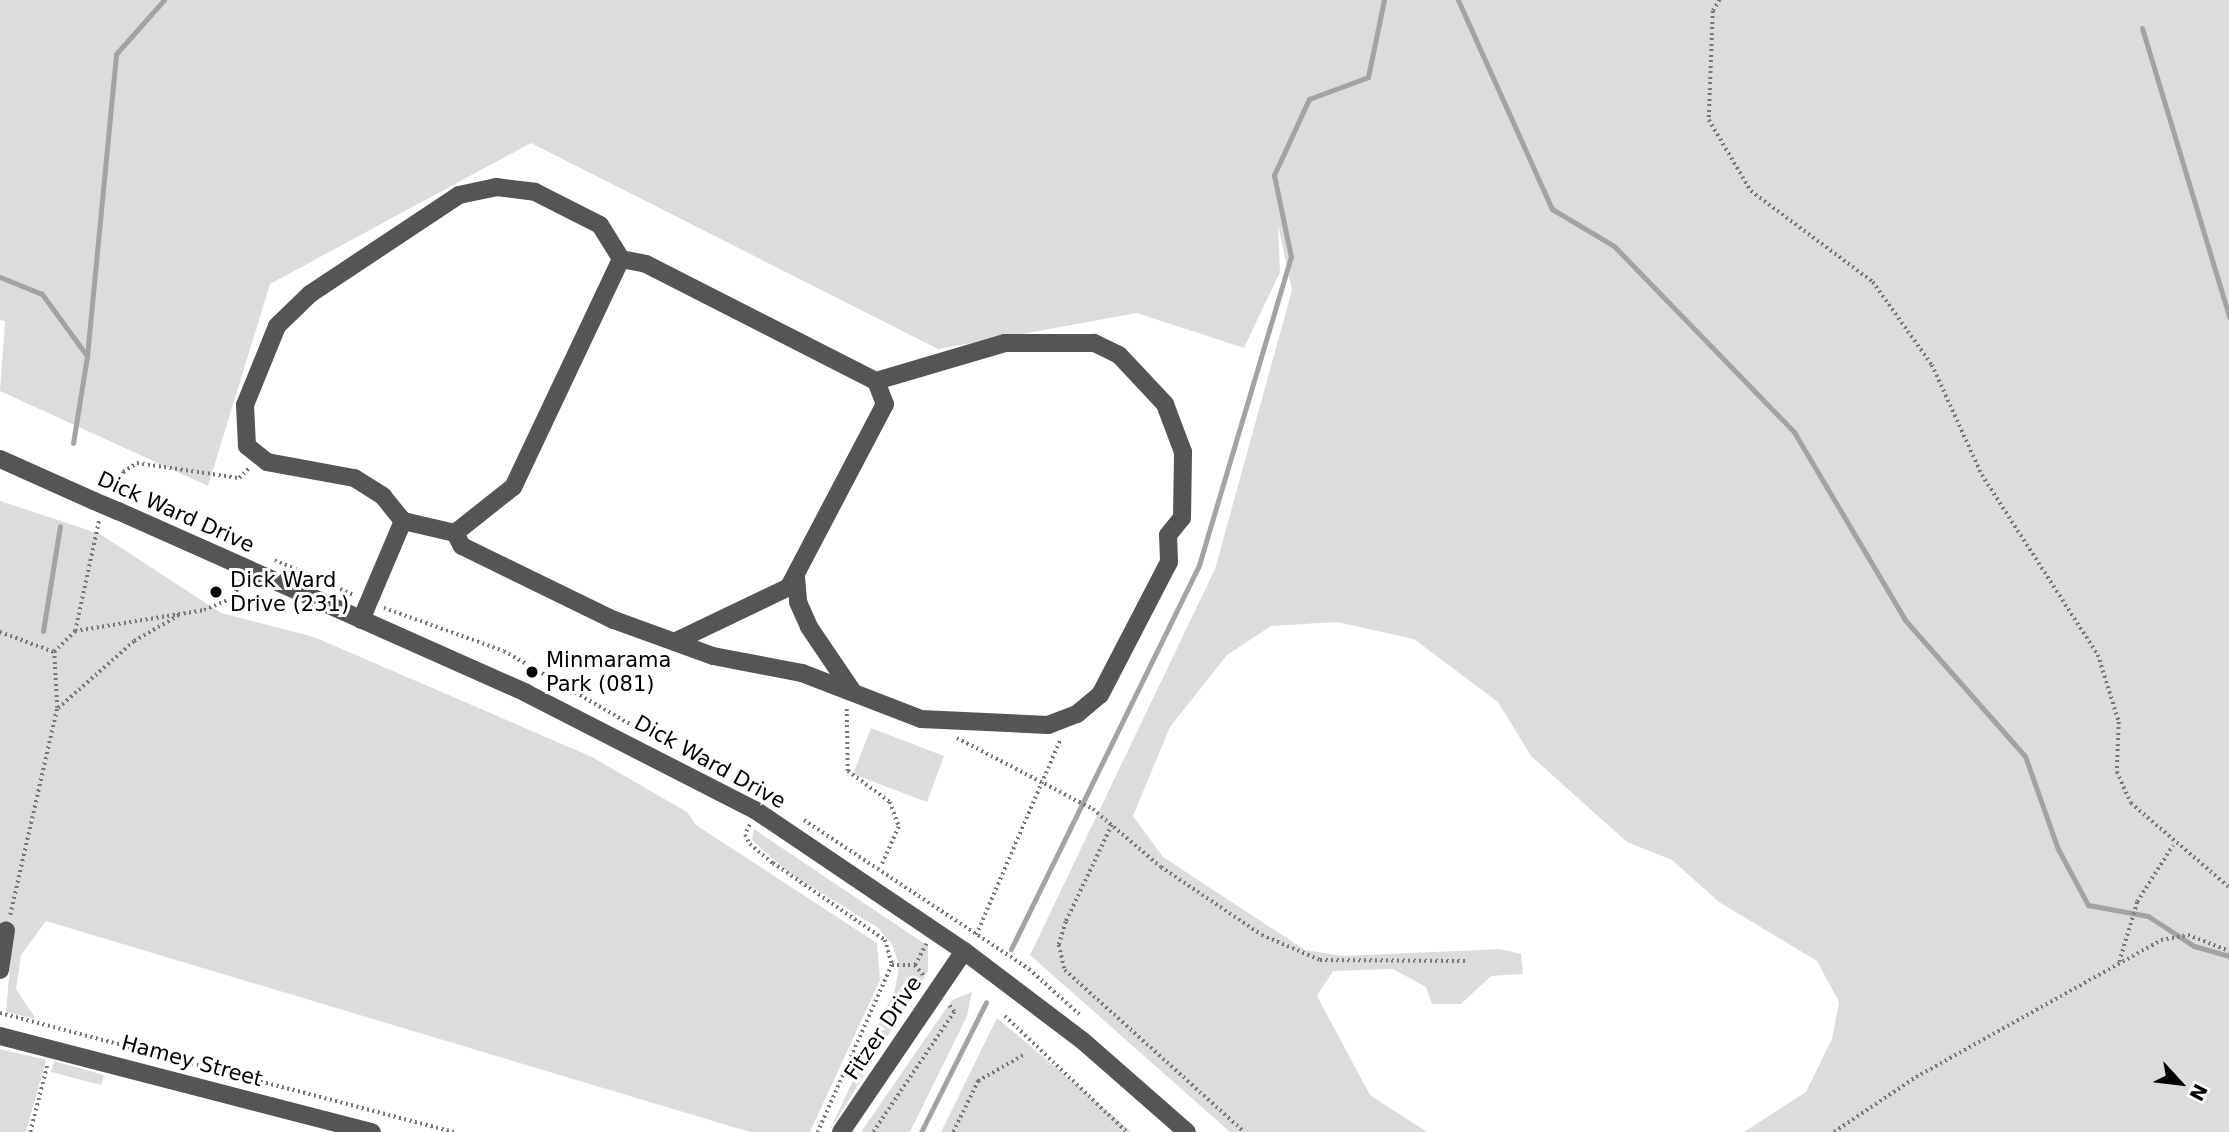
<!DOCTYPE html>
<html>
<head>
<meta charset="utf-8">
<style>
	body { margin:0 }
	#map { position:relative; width:2229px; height:1132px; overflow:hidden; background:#fff; font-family:"DejaVu Sans",sans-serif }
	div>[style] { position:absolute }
	.green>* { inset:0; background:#dcdcdc }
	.stream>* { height:5px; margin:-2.5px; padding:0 2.5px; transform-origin:2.5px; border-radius:2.5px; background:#a3a3a3 }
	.path>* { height:3.5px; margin-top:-1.75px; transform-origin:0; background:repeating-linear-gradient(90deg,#777 0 2px,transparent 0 5.5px) }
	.minor>* { height:18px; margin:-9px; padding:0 9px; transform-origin:9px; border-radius:9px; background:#555 }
	.minor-bridge>* { height:18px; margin:-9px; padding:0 9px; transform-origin:9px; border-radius:9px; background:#555 }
	.dots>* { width:19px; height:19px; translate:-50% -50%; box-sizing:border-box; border:4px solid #fff; border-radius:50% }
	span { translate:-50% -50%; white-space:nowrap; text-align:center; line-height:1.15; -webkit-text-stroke:6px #fff; paint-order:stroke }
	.street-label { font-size:21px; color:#000 }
	.poi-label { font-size:21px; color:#000 }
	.left { translate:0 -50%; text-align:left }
	.north { position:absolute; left:2145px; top:1048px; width:70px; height:70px; -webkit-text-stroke:5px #fff; paint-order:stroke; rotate:117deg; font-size:19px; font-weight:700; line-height:28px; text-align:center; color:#000 }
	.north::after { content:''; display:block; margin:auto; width:24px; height:32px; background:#000; clip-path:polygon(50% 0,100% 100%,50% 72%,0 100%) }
</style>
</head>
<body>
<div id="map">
	<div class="green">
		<i style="clip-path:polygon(0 0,2229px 0,2229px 1132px,1744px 1132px,1806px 1092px,1832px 1039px,1839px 1002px,1817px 961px,1719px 902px,1672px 860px,1627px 842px,1531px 756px,1498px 702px,1414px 639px,1337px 622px,1271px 626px,1227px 655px,1170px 727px,1133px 816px,1163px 857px,1305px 950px,1343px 956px,1500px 949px,1521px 954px,1523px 974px,1491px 976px,1461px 1004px,1432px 1004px,1426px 987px,1393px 969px,1333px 971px,1317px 996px,1370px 1095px,1427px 1132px,1230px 1132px,1030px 955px,1215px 569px,1292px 290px,1278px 225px,1280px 272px,1244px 348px,1137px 313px,938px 349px,531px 143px,270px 284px,208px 486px,0 391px,5px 321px,0 320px)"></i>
		<i style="clip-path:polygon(0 501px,100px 534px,221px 613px,314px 637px,592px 757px,687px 812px,696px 825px,877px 943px,880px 980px,810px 1132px,750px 1132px,46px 921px,21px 955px,16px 989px,36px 1019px,6px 1012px,11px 954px,0 952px)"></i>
		<i style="clip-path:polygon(871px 728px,944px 756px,927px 802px,853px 774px)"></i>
		<i style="clip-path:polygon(754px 829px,928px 946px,928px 971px,829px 1132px,895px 990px,899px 966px,892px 944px,877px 927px,789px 873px,752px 840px)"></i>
		<i style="clip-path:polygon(972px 992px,967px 1016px,910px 1132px,861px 1132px,952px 1000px)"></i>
		<i style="clip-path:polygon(997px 1018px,1124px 1125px,1131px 1132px,941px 1132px)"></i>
		<i style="clip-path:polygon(0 1049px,46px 1060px,26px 1132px,0 1132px)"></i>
		<i style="clip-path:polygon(54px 1061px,104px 1075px,101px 1085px,51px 1072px)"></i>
	</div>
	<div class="stream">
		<i style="left:1458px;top:0;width:229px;rotate:65.8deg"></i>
		<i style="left:1552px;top:209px;width:72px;rotate:30.8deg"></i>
		<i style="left:1614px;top:246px;width:259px;rotate:45.9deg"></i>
		<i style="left:1794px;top:432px;width:218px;rotate:59.4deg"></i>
		<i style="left:1905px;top:620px;width:181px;rotate:48.6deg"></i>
		<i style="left:2025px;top:756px;width:99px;rotate:70.5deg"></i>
		<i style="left:2058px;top:849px;width:64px;rotate:61.8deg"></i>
		<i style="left:2088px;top:905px;width:61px;rotate:10.4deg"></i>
		<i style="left:2148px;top:916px;width:55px;rotate:33.1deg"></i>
		<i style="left:2194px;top:946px;width:36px;rotate:16deg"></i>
		<i style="left:2142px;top:28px;width:302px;rotate:73.2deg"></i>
		<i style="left:0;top:277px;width:45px;rotate:22deg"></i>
		<i style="left:42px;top:294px;width:77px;rotate:54deg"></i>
		<i style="left:87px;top:356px;width:88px;rotate:99.1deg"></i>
		<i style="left:87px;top:356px;width:303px;rotate:-84.5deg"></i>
		<i style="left:116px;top:54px;width:72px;rotate:-48.4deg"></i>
		<i style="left:43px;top:631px;width:106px;rotate:-80.8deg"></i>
		<i style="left:1011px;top:949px;width:428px;rotate:-63.9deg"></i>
		<i style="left:1199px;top:565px;width:321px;rotate:-73.4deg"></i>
		<i style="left:1291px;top:257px;width:84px;rotate:-101.7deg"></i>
		<i style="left:1274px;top:175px;width:84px;rotate:-65.3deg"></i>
		<i style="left:1309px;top:99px;width:63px;rotate:-20.4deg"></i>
		<i style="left:1368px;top:77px;width:79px;rotate:-78.3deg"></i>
		<i style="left:921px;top:1132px;width:145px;rotate:-63.4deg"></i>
	</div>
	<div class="path">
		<i style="left:1720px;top:0;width:13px;rotate:122deg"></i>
		<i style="left:1713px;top:11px;width:109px;rotate:92.1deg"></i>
		<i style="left:1709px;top:120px;width:82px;rotate:59.4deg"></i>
		<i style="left:1751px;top:191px;width:152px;rotate:36.7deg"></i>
		<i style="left:1873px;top:282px;width:102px;rotate:54.6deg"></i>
		<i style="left:1932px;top:365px;width:121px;rotate:65.6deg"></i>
		<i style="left:1982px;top:475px;width:214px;rotate:57.2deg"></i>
		<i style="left:2098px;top:655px;width:70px;rotate:72.6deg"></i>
		<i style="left:2119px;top:722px;width:50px;rotate:92.3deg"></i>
		<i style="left:2117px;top:772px;width:34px;rotate:66deg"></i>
		<i style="left:2131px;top:803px;width:129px;rotate:40.6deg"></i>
		<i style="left:115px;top:488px;width:18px;rotate:-63deg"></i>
		<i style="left:123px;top:472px;width:17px;rotate:-33deg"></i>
		<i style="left:137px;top:463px;width:103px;rotate:8.4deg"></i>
		<i style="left:239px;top:478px;width:14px;rotate:-45deg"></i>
		<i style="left:275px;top:560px;width:86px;rotate:23.9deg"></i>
		<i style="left:384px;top:608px;width:127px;rotate:19.7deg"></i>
		<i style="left:504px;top:651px;width:151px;rotate:30.1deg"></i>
		<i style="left:75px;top:631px;width:131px;rotate:-9.2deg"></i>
		<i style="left:204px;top:610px;width:33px;rotate:-23deg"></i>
		<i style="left:234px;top:597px;width:17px;rotate:-69deg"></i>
		<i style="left:0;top:632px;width:58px;rotate:20.3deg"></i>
		<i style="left:54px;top:652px;width:30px;rotate:-45deg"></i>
		<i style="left:75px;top:631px;width:114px;rotate:-77.8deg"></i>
		<i style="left:58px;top:708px;width:101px;rotate:-41.4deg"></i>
		<i style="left:134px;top:641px;width:52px;rotate:-30deg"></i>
		<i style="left:847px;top:709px;width:62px;rotate:89.1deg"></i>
		<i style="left:848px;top:771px;width:52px;rotate:36.4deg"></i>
		<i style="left:890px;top:802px;width:27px;rotate:70deg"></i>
		<i style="left:899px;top:827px;width:44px;rotate:114.2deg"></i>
		<i style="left:957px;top:738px;width:153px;rotate:27.6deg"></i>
		<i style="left:1093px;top:809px;width:89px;rotate:40.5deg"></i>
		<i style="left:1161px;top:867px;width:122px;rotate:34deg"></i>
		<i style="left:1262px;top:935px;width:63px;rotate:23.3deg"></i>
		<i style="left:1320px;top:960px;width:148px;rotate:0.4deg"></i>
		<i style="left:804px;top:820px;width:270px;rotate:33.5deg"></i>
		<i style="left:1029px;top:969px;width:69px;rotate:42deg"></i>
		<i style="left:750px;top:825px;width:11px;rotate:117deg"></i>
		<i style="left:745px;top:835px;width:10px;rotate:61deg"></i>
		<i style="left:750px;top:844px;width:30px;rotate:40deg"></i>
		<i style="left:773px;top:863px;width:136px;rotate:34.5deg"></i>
		<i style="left:885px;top:940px;width:26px;rotate:74deg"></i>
		<i style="left:892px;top:965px;width:183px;rotate:113.9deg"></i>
		<i style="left:1112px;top:825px;width:107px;rotate:115.4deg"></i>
		<i style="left:1066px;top:922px;width:24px;rotate:107deg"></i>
		<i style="left:1059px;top:945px;width:26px;rotate:77deg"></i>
		<i style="left:1065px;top:970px;width:241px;rotate:42.1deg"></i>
		<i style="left:10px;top:915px;width:212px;rotate:-77.2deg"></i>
		<i style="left:57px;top:708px;width:56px;rotate:-93.1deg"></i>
		<i style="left:976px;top:935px;width:212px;rotate:-66.7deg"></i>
		<i style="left:2119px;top:962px;width:63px;rotate:-73.3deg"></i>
		<i style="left:2137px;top:902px;width:67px;rotate:-57.7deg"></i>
		<i style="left:892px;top:965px;width:23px"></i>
		<i style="left:915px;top:965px;width:24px;rotate:-62deg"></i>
		<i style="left:915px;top:965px;width:16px;rotate:50deg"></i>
		<i style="left:0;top:1013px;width:469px;rotate:14.7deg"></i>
		<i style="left:1005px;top:1016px;width:168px;rotate:43.6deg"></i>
		<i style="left:30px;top:1132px;width:68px;rotate:-75.6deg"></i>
		<i style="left:873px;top:1132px;width:145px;rotate:-56deg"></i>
		<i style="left:954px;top:1012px;width:9px;rotate:-126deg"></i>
		<i style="left:953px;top:1132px;width:57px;rotate:-63.9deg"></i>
		<i style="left:978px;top:1081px;width:54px;rotate:-29.9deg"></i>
		<i style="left:1834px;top:1132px;width:99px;rotate:-33.9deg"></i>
		<i style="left:1916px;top:1077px;width:281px;rotate:-29.2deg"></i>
		<i style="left:2161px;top:940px;width:27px;rotate:-10deg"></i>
		<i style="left:2188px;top:935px;width:44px;rotate:21.3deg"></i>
	</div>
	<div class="minor">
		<i style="left:621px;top:259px;width:25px;rotate:11deg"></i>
		<i style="left:646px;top:264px;width:258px;rotate:27deg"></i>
		<i style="left:876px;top:381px;width:25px;rotate:69deg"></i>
		<i style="left:885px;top:404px;width:207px;rotate:117.7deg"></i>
		<i style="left:789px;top:587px;width:127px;rotate:154.4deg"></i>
		<i style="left:0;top:459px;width:103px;rotate:24.1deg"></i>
		<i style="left:118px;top:511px;width:447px;rotate:24deg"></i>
		<i style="left:526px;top:693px;width:257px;rotate:27.1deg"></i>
		<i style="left:755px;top:810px;width:252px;rotate:34deg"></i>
		<i style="left:964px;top:951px;width:149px;rotate:37.1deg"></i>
		<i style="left:1083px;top:1041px;width:138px;rotate:41.2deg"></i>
		<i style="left:455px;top:533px;width:53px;rotate:-167deg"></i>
		<i style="left:403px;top:521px;width:32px;rotate:-129deg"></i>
		<i style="left:383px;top:496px;width:34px;rotate:-148deg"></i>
		<i style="left:354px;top:478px;width:88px;rotate:-169.6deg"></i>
		<i style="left:267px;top:462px;width:26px;rotate:-141deg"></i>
		<i style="left:247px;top:446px;width:41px;rotate:-92.8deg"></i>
		<i style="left:245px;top:405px;width:85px;rotate:-67.9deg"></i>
		<i style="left:277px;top:326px;width:46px;rotate:-44.1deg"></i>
		<i style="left:310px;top:294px;width:179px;rotate:-33.6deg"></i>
		<i style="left:459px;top:195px;width:38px;rotate:-12deg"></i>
		<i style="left:496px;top:187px;width:39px;rotate:7deg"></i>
		<i style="left:535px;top:192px;width:73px;rotate:26.9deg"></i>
		<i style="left:600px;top:225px;width:40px;rotate:58deg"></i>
		<i style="left:621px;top:259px;width:252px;rotate:115.3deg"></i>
		<i style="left:513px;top:487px;width:74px;rotate:141.6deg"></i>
		<i style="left:455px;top:533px;width:15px;rotate:62deg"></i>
		<i style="left:462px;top:546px;width:169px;rotate:26deg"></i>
		<i style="left:614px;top:620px;width:105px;rotate:20deg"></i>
		<i style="left:713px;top:656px;width:91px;rotate:10.8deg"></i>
		<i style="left:802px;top:673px;width:128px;rotate:21.1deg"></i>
		<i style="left:921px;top:719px;width:127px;rotate:2.7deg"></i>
		<i style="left:1048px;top:725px;width:31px;rotate:-21deg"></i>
		<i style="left:1077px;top:714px;width:30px;rotate:-40deg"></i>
		<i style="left:1100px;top:695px;width:150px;rotate:-62.6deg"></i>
		<i style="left:1169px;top:562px;width:27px;rotate:-92deg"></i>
		<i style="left:1168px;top:535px;width:22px;rotate:-51deg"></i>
		<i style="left:1182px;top:518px;width:66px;rotate:-89.1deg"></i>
		<i style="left:1183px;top:452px;width:51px;rotate:-110.6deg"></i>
		<i style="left:1165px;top:404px;width:67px;rotate:-133.2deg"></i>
		<i style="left:1119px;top:355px;width:28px;rotate:-154deg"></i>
		<i style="left:1094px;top:343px;width:89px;rotate:180deg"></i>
		<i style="left:1005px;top:343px;width:134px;rotate:163.6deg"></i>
		<i style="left:796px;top:577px;width:25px;rotate:85deg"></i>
		<i style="left:798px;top:602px;width:27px;rotate:66deg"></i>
		<i style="left:809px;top:627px;width:75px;rotate:55.9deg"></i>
		<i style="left:361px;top:620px;width:108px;rotate:-67deg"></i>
		<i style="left:0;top:970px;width:40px;rotate:-81.5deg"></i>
		<i style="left:0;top:1036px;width:384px;rotate:14.5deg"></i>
		<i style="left:841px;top:1132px;width:219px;rotate:-55.8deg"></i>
	</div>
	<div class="minor-bridge">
		<i style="left:94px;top:501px;width:26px;rotate:23deg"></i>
	</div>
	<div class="dots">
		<i style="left:216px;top:592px;background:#000"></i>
		<i style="left:532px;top:672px;background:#000"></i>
	</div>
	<div class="street-label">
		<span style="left:176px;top:512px;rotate:24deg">Dick Ward Drive</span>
		<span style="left:710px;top:762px;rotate:29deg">Dick Ward Drive</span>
		<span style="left:883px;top:1028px;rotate:-56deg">Fitzer Drive</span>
		<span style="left:192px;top:1061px;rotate:15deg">Hamey Street</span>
	</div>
	<div class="poi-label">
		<span class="left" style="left:230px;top:592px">Dick Ward<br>Drive (231)</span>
		<span class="left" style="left:546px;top:672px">Minmarama<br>Park (081)</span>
	</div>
	<div class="north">N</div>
</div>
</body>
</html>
